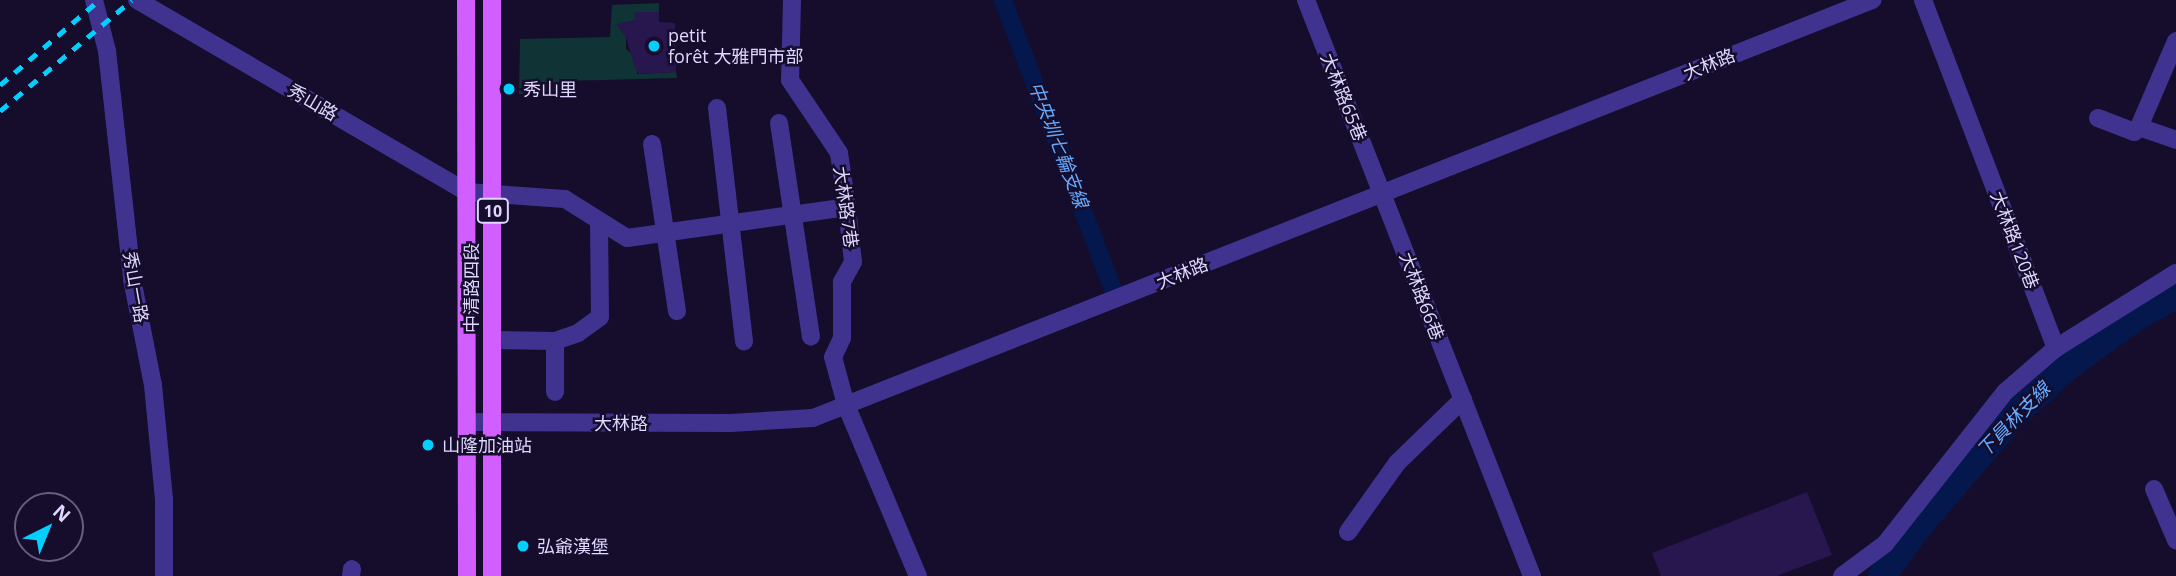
<!DOCTYPE html>
<html>
<head>
<meta charset="utf-8">
<style>
	body { margin:0 }
	#map { position:relative; width:2176px; height:576px; overflow:hidden; background:#150d2b; font-family:"Open Sans","Noto Sans TC",sans-serif }
	div>[style] { position:absolute }
	.green>* { inset:0; background:#103335 }
	.canal>* { height:18px; margin:-9px; padding:0 9px; transform-origin:9px; border-radius:9px; background:#04184d }
	.river>* { height:28px; margin:-14px; padding:0 14px; transform-origin:14px; border-radius:14px; background:#04184d }
	.building>* { inset:0; background:#27174e }
	.minor>* { height:18px; margin:-9px; padding:0 9px; transform-origin:9px; border-radius:9px; background:#3f338f }
	.major>* { height:18px; margin:-9px; padding:0 9px; transform-origin:9px; border-radius:9px; background:#d15eff }
	.rail>* { height:4.5px; margin-top:-2.25px; transform-origin:0; background:repeating-linear-gradient(90deg,#03cfff 0 10px,transparent 0 19px) }
	.dots>* { width:19px; height:19px; translate:-50% -50%; box-sizing:border-box; border:4px solid #150d2b; border-radius:50% }
	span { translate:-50% -50%; white-space:nowrap; text-align:center; line-height:1.15; -webkit-text-stroke:5px #150d2b; paint-order:stroke }
	.shield-label span { padding:2px 5px; background:#150d2b; border:2px solid; border-radius:5px; -webkit-text-stroke-width:0 }
	.shield-label { font-size:16px; color:#dfd7ff; font-weight:700 }
	.poi-label { font-size:18px; color:#dfd7ff }
	.left { translate:0 -50%; text-align:left }
	.street-label { font-size:18px; color:#dfd7ff }
	.water-label { font-size:19px; color:#65aaff; font-style:italic }
	.north { position:absolute; left:14px; top:492px; width:70px; height:70px; box-sizing:border-box; background:#150d2b; border:2px solid #665e80; border-radius:50%; rotate:43deg; font-size:19px; font-weight:700; line-height:28px; text-align:center; color:#dfd7ff }
	.north::after { content:''; display:block; margin:auto; width:24px; height:32px; background:#03cfff; clip-path:polygon(50% 0,100% 100%,50% 72%,0 100%) }
</style>
</head>
<body>
<div id="map">
	<div class="green">
		<i style="clip-path:polygon(659px 3px,659px 12px,635px 12px,635px 21px,621px 23px,620px 30px,626px 34px,626px 49px,637px 58px,637px 74px,676px 72px,677px 78px,564px 81px,563px 93px,519px 94px,520px 39px,610px 37px,612px 5px)"></i>
	</div>
	<div class="canal">
		<i style="left:1003px;top:0;width:310px;rotate:69.2deg"></i>
	</div>
	<div class="river">
		<i style="left:1882px;top:576px;width:58px;rotate:-54.1deg"></i>
		<i style="left:1916px;top:529px;width:146px;rotate:-49.4deg"></i>
		<i style="left:2011px;top:418px;width:76px;rotate:-42.3deg"></i>
		<i style="left:2067px;top:367px;width:85px;rotate:-35.9deg"></i>
		<i style="left:2136px;top:317px;width:46px;rotate:-28.8deg"></i>
	</div>
	<div class="building">
		<i style="clip-path:polygon(635px 12px,659px 12px,659px 22px,675px 23px,676px 72px,639px 74px,635px 68px,626px 37px,616px 24px,635px 20px)"></i>
		<i style="clip-path:polygon(1807px 492px,1832px 555px,1777px 576px,1661px 576px,1652px 553px)"></i>
	</div>
	<div class="minor">
		<i style="left:94px;top:0;width:53px;rotate:75.7deg"></i>
		<i style="left:107px;top:51px;width:229px;rotate:83.7deg"></i>
		<i style="left:132px;top:279px;width:108px;rotate:78.8deg"></i>
		<i style="left:153px;top:385px;width:115px;rotate:84.5deg"></i>
		<i style="left:164px;top:499px;width:77px;rotate:90deg"></i>
		<i style="left:137px;top:0;width:382px;rotate:30.2deg"></i>
		<i style="left:467px;top:192px;width:98px;rotate:4.1deg"></i>
		<i style="left:565px;top:199px;width:73px;rotate:32.2deg"></i>
		<i style="left:627px;top:238px;width:222px;rotate:-8deg"></i>
		<i style="left:792px;top:0;width:80px;rotate:91.4deg"></i>
		<i style="left:790px;top:80px;width:88px;rotate:56.1deg"></i>
		<i style="left:839px;top:153px;width:55px;rotate:81.6deg"></i>
		<i style="left:847px;top:207px;width:55px;rotate:83.8deg"></i>
		<i style="left:853px;top:262px;width:23px;rotate:119deg"></i>
		<i style="left:842px;top:282px;width:56px;rotate:90deg"></i>
		<i style="left:842px;top:338px;width:21px;rotate:115deg"></i>
		<i style="left:833px;top:357px;width:50px;rotate:74.8deg"></i>
		<i style="left:846px;top:405px;width:186px;rotate:67.2deg"></i>
		<i style="left:1306px;top:0;width:619px;rotate:68.58deg"></i>
		<i style="left:1923px;top:0;width:373px;rotate:69.1deg"></i>
		<i style="left:2176px;top:41px;width:94px;rotate:113.3deg"></i>
		<i style="left:2139px;top:127px;width:39px;rotate:19deg"></i>
		<i style="left:717px;top:108px;width:235px;rotate:83.4deg"></i>
		<i style="left:2098px;top:118px;width:39px;rotate:21deg"></i>
		<i style="left:2134px;top:132px;width:7px;rotate:-45deg"></i>
		<i style="left:779px;top:123px;width:216px;rotate:81.5deg"></i>
		<i style="left:652px;top:144px;width:169px;rotate:81.5deg"></i>
		<i style="left:492px;top:340px;width:63px;rotate:0.9deg"></i>
		<i style="left:555px;top:341px;width:51px;rotate:90deg"></i>
		<i style="left:555px;top:341px;width:24px;rotate:-19deg"></i>
		<i style="left:578px;top:333px;width:27px;rotate:-36deg"></i>
		<i style="left:600px;top:317px;width:95px;rotate:-90.6deg"></i>
		<i style="left:467px;top:422px;width:263px;rotate:0.2deg"></i>
		<i style="left:730px;top:423px;width:83px;rotate:-3.4deg"></i>
		<i style="left:813px;top:418px;width:1139px;rotate:-21.54deg"></i>
		<i style="left:2154px;top:489px;width:56px;rotate:66.7deg"></i>
		<i style="left:1348px;top:532px;width:85px;rotate:-54.6deg"></i>
		<i style="left:1397px;top:463px;width:92px;rotate:-44.1deg"></i>
		<i style="left:351px;top:576px;width:7px;rotate:-82deg"></i>
		<i style="left:1842px;top:576px;width:54px;rotate:-36.7deg"></i>
		<i style="left:1885px;top:544px;width:194px;rotate:-51.7deg"></i>
		<i style="left:2005px;top:392px;width:67px;rotate:-40.8deg"></i>
		<i style="left:2056px;top:348px;width:142px;rotate:-32deg"></i>
	</div>
	<div class="major">
		<i style="left:466px;top:0;width:576px;rotate:89.9deg"></i>
		<i style="left:492px;top:576px;width:576px;rotate:-90deg"></i>
	</div>
	<div class="rail">
		<i style="left:0;top:85px;width:130px;rotate:-40.6deg"></i>
		<i style="left:0;top:111px;width:172px;rotate:-40.1deg"></i>
	</div>
	<div class="dots">
		<i style="left:654px;top:46px;background:#03cfff"></i>
		<i style="left:509px;top:89px;background:#03cfff"></i>
		<i style="left:428px;top:445px;background:#03cfff"></i>
		<i style="left:523px;top:546px;background:#03cfff"></i>
	</div>
	<div class="shield-label">
		<span style="left:493px;top:211px">10</span>
	</div>
	<div class="poi-label">
		<span class="left" style="left:668px;top:46px">petit<br>forêt 大雅門市部</span>
		<span class="left" style="left:523px;top:89px">秀山里</span>
		<span class="left" style="left:442px;top:445px">山隆加油站</span>
		<span class="left" style="left:537px;top:546px">弘爺漢堡</span>
	</div>
	<div class="street-label">
		<span style="left:1709px;top:64px;rotate:-22deg">大林路</span>
		<span style="left:1344px;top:97px;rotate:68deg">大林路65巷</span>
		<span style="left:313px;top:102px;rotate:30deg">秀山路</span>
		<span style="left:846px;top:207px;rotate:82deg">大林路7巷</span>
		<span style="left:2015px;top:240px;rotate:69deg">大林路120巷</span>
		<span style="left:1182px;top:273px;rotate:-22deg">大林路</span>
		<span style="left:136px;top:287px;rotate:80deg">秀山一路</span>
		<span style="left:471px;top:288px;rotate:-90deg">中清路四段</span>
		<span style="left:1422px;top:296px;rotate:69deg">大林路66巷</span>
		<span style="left:621px;top:423px">大林路</span>
	</div>
	<div class="water-label">
		<span style="left:1058px;top:145px;rotate:69deg">中央圳七輪支線</span>
		<span style="left:2014px;top:420px;rotate:-46deg">下員林支線</span>
	</div>
	<div class="north">N</div>
</div>
</body>
</html>
